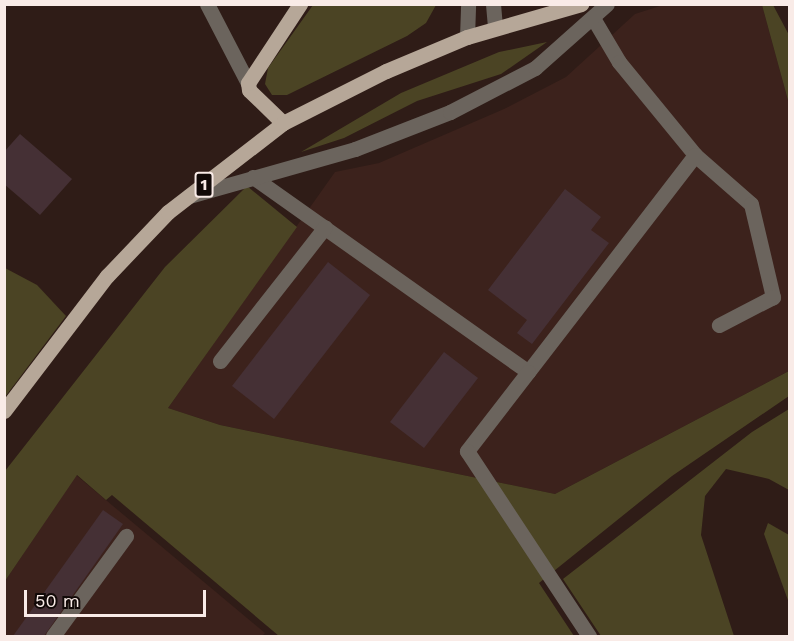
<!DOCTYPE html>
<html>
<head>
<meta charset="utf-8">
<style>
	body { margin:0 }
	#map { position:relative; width:794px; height:641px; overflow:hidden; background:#2f1c17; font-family:"Work Sans",sans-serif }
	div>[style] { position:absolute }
	.built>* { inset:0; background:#3c221c }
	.green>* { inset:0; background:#4b4424 }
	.building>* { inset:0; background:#453035 }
	.service>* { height:15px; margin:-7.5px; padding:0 7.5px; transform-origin:7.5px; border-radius:7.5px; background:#6b645d }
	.tertiary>* { height:15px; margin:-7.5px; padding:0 7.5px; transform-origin:7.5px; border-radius:7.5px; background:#6b645d }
	.primary>* { height:15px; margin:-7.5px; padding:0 7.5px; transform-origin:7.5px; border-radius:7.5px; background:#b6a798 }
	span { translate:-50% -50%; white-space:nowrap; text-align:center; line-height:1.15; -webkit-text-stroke:5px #110907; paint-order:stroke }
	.shield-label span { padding:2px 4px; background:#110907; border:2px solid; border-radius:4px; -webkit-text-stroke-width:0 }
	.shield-label { font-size:16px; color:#f9ebe7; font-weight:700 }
	.frame { position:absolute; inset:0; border:6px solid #f9ebe7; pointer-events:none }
	.scale { position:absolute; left:24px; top:590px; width:182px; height:27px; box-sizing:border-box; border:3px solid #f9ebe7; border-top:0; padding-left:8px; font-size:18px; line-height:21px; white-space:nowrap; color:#f9ebe7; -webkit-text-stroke:4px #110907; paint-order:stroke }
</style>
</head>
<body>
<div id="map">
	<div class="built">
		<i style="clip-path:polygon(663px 5px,762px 5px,789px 104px,789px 371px,555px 494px,220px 425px,168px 408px,335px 172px,379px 163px,504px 109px,566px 77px,635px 14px)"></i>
		<i style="clip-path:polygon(76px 475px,265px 633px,262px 636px,5px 636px,5px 581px)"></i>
	</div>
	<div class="green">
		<i style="clip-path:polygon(313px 5px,313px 4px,436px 5px,426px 23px,407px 36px,287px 95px,272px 95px,265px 84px,268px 68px)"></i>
		<i style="clip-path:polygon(762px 5px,773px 5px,789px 35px,789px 104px)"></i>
		<i style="clip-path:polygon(547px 42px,501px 74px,417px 101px,344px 138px,301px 152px,401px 93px,499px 52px)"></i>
		<i style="clip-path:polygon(247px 186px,297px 227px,168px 408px,220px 425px,555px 494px,789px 371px,789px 396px,672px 476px,539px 583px,574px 636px,279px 636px,112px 495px,106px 500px,77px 475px,5px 581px,5px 471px,165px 267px)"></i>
		<i style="clip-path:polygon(5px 268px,37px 285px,66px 316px,5px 397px)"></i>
		<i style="clip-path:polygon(789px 409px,789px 490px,769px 479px,726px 469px,705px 496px,701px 535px,734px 636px,601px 636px,563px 579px,752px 432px)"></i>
		<i style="clip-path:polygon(768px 523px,789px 535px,789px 603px,764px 534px)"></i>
	</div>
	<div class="building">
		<i style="clip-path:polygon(20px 134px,72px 179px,40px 215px,4px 184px,4px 152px)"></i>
		<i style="clip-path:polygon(565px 189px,601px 217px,591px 230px,609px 243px,532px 344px,517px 333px,527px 320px,488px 290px)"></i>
		<i style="clip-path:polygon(328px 262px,370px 295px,274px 419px,232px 386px)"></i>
		<i style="clip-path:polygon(444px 352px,478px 378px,424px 448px,390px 422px)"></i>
		<i style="clip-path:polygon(103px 510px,123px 524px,44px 636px,13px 636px)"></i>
	</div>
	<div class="service">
		<i style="left:207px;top:4px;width:89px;rotate:62.6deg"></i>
		<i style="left:593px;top:18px;width:51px;rotate:59.4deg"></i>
		<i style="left:619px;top:62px;width:120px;rotate:50.7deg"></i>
		<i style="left:695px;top:155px;width:74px;rotate:41.2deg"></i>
		<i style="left:751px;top:204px;width:96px;rotate:76.7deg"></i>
		<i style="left:773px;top:297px;width:61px;rotate:152.6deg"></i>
		<i style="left:253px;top:177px;width:337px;rotate:35.3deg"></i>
		<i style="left:528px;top:372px;width:274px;rotate:-52.4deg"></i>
		<i style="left:189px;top:196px;width:173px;rotate:-15.8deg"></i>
		<i style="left:355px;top:149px;width:102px;rotate:-21.3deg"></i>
		<i style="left:450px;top:112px;width:96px;rotate:-27.4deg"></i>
		<i style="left:535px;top:68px;width:96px;rotate:-41.6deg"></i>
		<i style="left:220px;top:361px;width:170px;rotate:-51.9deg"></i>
		<i style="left:528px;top:372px;width:100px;rotate:127.7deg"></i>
		<i style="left:467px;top:451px;width:222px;rotate:56.6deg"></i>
		<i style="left:53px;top:636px;width:124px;rotate:-53.9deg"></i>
	</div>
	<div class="tertiary">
		<i style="left:493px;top:4px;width:23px;rotate:85deg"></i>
		<i style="left:467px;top:37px;width:33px;rotate:-88deg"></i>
	</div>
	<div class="primary">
		<i style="left:283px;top:123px;width:47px;rotate:-135.9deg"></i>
		<i style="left:249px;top:90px;width:7px;rotate:-98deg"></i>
		<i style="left:248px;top:83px;width:95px;rotate:-56.6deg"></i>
		<i style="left:4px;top:411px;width:170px;rotate:-52.7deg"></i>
		<i style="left:107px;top:276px;width:88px;rotate:-46.4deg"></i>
		<i style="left:168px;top:212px;width:145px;rotate:-37.7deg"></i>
		<i style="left:283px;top:123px;width:115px;rotate:-26.8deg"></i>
		<i style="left:386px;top:71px;width:88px;rotate:-22.8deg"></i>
		<i style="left:467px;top:37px;width:119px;rotate:-16.1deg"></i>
	</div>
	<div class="shield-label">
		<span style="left:204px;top:185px">1</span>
	</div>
	<div class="frame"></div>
	<div class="scale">50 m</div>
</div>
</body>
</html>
